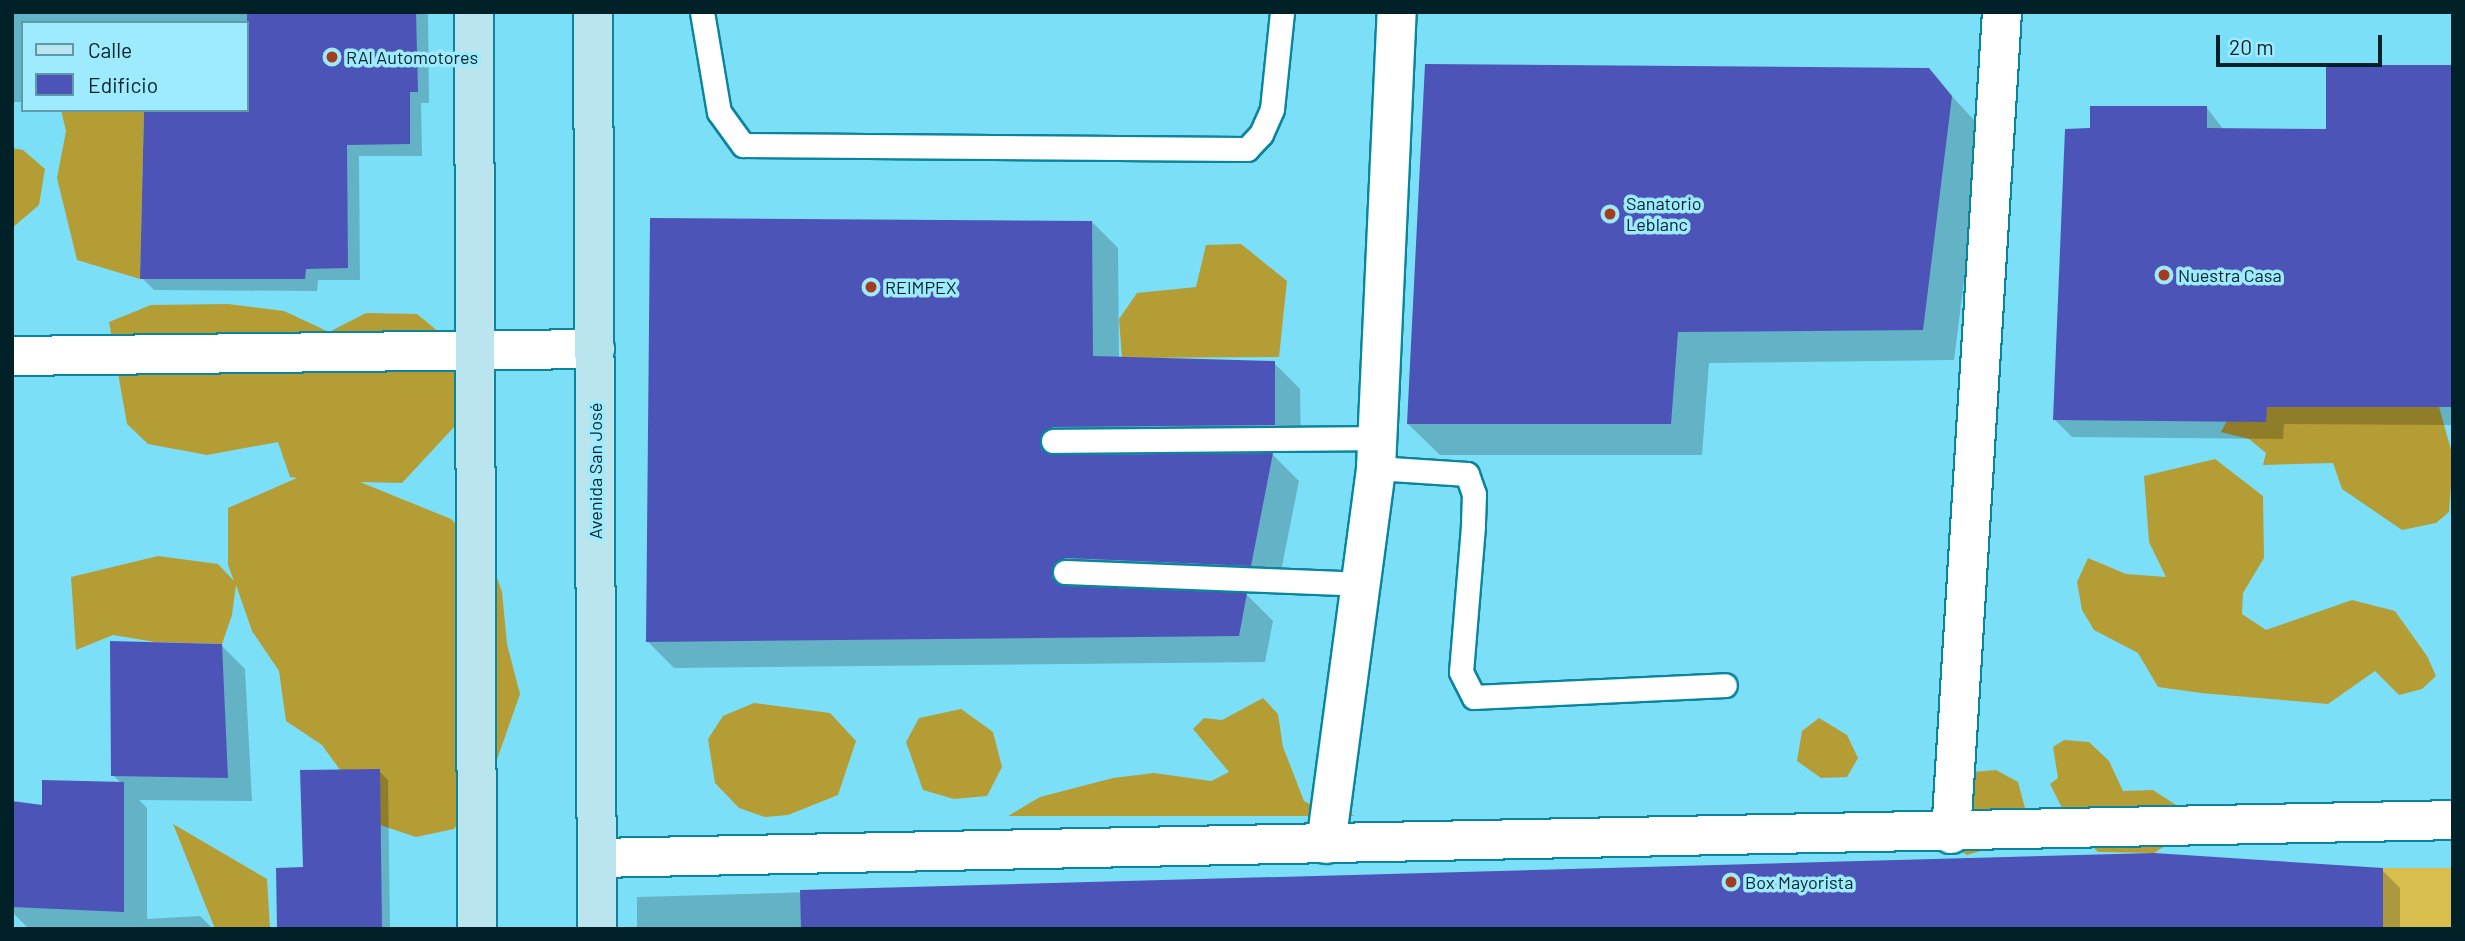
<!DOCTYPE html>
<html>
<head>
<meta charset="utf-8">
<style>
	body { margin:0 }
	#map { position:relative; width:2465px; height:941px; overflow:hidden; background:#7cdff8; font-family:Barlow,sans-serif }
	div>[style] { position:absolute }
	.green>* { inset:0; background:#d8be4d }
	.forest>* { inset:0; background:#b49d35 }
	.shadow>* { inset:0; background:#0003 }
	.building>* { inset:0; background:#4d54b7 }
	.roads { filter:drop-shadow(2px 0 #0a859c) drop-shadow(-2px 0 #0a859c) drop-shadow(0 2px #0a859c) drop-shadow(0 -2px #0a859c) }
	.lane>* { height:23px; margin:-11.5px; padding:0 11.5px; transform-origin:11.5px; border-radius:11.5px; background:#fff }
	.street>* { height:38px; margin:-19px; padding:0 19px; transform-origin:19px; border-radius:19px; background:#fff }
	.secondary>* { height:38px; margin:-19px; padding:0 19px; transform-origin:19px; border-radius:19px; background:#bbe5ee }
	.dots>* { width:19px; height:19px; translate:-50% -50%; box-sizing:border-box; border:4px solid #9eeafe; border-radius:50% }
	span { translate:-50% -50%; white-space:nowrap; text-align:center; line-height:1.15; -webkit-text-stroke:7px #9eeafe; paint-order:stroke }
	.poi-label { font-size:18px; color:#012128 }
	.left { translate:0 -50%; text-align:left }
	.street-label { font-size:18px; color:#012128 }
	.frame { position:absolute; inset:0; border:14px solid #012128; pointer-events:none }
	.legend { position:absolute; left:21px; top:21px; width:228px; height:91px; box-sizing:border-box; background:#9eeafe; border:2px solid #5f9aa8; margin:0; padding:9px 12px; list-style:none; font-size:21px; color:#012128 }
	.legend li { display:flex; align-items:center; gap:14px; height:35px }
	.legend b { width:35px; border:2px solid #5f9aa8 }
	.scale { position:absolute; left:2216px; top:35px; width:166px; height:32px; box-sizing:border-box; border:4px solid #012128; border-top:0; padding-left:9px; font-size:21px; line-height:24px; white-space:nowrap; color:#012128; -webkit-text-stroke:5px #9eeafe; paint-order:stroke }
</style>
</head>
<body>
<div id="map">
	<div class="green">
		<i style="clip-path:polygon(2383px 868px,2453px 868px,2453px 929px,2383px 929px)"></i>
	</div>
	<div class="forest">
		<i style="clip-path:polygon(61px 110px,144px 110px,140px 279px,77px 260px,57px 178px,66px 131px)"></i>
		<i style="clip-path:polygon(12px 148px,23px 150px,45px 169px,39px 205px,12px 228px)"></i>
		<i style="clip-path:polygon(1241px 244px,1287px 281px,1279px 357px,1122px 358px,1119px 319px,1137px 293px,1196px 287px,1206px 245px)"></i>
		<i style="clip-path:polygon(228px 304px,284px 311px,329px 332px,366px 313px,417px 314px,445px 337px,462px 386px,455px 426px,402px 483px,360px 482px,451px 519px,492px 563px,502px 592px,507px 644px,520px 694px,492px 774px,454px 829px,416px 837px,380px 825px,322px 745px,286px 721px,279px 671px,252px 631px,236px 585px,232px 615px,222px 644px,155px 642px,113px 635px,76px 650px,71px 577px,158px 556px,218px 564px,234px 581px,228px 565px,228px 508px,297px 478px,290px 477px,278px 442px,207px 455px,148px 444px,127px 424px,109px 322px,151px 305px)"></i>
		<i style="clip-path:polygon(2305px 396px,2325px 407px,2439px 407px,2453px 457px,2449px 512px,2436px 523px,2402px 530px,2342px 489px,2333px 463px,2263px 465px,2266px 453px,2249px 439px,2221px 432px,2230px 415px)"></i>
		<i style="clip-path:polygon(2215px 459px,2263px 496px,2264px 558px,2243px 593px,2242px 614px,2266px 630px,2352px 600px,2395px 611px,2427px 656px,2436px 676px,2422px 689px,2399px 695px,2375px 671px,2328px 704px,2201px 693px,2158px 687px,2138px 653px,2094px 630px,2082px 610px,2077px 582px,2088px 558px,2126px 574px,2166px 577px,2149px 542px,2144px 476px)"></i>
		<i style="clip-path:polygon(1263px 698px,1278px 714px,1283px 747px,1304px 801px,1323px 811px,1340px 805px,1354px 816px,1008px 816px,1040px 797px,1113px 778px,1154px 773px,1211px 781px,1229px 772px,1193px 729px,1204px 718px,1222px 720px)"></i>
		<i style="clip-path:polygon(754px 703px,830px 713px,856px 741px,838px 795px,788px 815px,765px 817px,739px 808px,715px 783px,708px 739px,723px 716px)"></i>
		<i style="clip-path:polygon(961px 709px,993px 732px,1002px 767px,987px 796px,954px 799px,923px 790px,906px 742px,919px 718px)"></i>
		<i style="clip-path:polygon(1819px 718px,1847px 735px,1858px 758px,1847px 777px,1821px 778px,1797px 761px,1802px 731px)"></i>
		<i style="clip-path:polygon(2064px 740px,2089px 742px,2109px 761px,2123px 791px,2153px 790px,2176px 805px,2182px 824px,2177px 838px,2154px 853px,2098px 852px,2070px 824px,2050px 784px,2058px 778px,2053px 747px)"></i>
		<i style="clip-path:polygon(1996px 770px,2018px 782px,2026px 812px,1999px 846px,1967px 855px,1942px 839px,1973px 772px)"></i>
		<i style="clip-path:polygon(173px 824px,267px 879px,270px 929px,215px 929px)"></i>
	</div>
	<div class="shadow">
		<i style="clip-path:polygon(12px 12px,428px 12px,429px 103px,421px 103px,422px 156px,359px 156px,360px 280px,318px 280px,317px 291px,154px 290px,142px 278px,247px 110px,247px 23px,23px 23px,23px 102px,12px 102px)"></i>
		<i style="clip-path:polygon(2453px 67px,2453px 425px,2284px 424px,2283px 439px,2072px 437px,2055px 420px,2091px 130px,2207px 108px,2224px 130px,2327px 131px)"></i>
		<i style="clip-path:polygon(1928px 70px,1983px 130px,1954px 360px,1709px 363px,1702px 455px,1440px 455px,1408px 424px)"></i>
		<i style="clip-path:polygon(1092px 222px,1118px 248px,1119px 358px,1274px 363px,1300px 389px,1301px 450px,1079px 452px,1073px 457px,1273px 455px,1299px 481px,1277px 591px,1093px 583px,1077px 587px,1247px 595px,1273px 621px,1265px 662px,674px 668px,648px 642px)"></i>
		<i style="clip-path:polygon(221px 645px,245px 669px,252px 801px,139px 800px,147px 808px,147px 919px,200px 916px,213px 929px,29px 929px,12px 912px,12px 803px,43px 807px,122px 784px,113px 775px)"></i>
		<i style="clip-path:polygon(379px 771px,388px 780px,390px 929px,279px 929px,305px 869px)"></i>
		<i style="clip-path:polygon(2154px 855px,2382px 870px,2400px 888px,2400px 929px,637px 929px,637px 897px)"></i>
	</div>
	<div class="building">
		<i style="clip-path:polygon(247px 12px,416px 12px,418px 92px,410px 92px,410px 144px,347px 145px,348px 268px,306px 269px,305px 279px,140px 279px,144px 110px,247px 110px)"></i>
		<i style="clip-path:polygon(1425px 64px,1929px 68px,1952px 96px,1923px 330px,1678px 332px,1671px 424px,1407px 424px)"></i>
		<i style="clip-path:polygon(2326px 65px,2453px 65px,2453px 407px,2267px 407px,2266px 422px,2053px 420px,2065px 129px,2090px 128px,2090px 106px,2207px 106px,2207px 128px,2326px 129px)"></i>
		<i style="clip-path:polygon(650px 218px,1092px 221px,1093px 356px,1275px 361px,1275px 425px,1053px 427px,1041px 435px,1041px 449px,1053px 455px,1273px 453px,1251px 566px,1066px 558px,1054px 564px,1052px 578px,1064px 586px,1247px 593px,1239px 636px,646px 642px)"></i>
		<i style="clip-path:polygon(110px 641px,222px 644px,228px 778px,111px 776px)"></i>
		<i style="clip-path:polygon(380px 769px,382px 929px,277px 929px,276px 868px,303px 867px,300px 770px)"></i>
		<i style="clip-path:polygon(42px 780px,124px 782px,124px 912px,12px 907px,12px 801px,42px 805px)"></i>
		<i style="clip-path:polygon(2154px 853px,2383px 868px,2383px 929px,801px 929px,800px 890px)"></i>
	</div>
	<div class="roads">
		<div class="lane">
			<i style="left:702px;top:12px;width:101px;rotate:80.4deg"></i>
			<i style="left:719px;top:112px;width:41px;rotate:54deg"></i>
			<i style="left:743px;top:145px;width:504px;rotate:0.45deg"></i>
			<i style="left:1247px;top:149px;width:21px;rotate:-47deg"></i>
			<i style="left:1261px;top:134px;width:27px;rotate:-66deg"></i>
			<i style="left:1272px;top:109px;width:98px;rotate:-84.1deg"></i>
			<i style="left:1053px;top:441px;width:323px;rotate:-0.5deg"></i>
			<i style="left:1376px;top:468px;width:91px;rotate:3.8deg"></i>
			<i style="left:1467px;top:474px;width:21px;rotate:71deg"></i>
			<i style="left:1474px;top:494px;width:32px;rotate:92deg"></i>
			<i style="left:1473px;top:526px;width:146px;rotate:94.7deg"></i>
			<i style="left:1461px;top:672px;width:28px;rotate:63deg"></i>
			<i style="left:1474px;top:697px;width:251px;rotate:-2.7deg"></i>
			<i style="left:1065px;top:572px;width:296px;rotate:2.3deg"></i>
		</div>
		<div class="street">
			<i style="left:12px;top:356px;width:583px;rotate:-0.69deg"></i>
			<i style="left:1951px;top:834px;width:824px;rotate:-86.45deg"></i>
			<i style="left:1326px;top:844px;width:379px;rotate:-82.4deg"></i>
			<i style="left:1376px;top:468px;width:456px;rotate:-87.4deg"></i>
			<i style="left:597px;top:858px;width:1856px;rotate:-1.17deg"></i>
		</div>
		<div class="secondary">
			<i style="left:474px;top:12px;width:917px;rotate:89.81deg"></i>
			<i style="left:593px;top:12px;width:917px;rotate:89.75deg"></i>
		</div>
	</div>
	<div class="dots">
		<i style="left:332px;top:57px;background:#a43c1f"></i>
		<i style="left:1610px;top:214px;background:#a43c1f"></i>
		<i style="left:2164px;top:275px;background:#a43c1f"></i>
		<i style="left:871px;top:287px;background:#a43c1f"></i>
		<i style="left:1731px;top:882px;background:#a43c1f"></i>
	</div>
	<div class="poi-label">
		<span class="left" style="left:346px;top:57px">RAl Automotores</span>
		<span class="left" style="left:1626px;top:214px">Sanatorio<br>Leblanc</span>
		<span class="left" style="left:2178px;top:275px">Nuestra Casa</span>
		<span class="left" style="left:885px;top:287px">REIMPEX</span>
		<span class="left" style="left:1745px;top:882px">Box Mayorista</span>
	</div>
	<div class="street-label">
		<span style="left:595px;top:471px;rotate:-90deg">Avenida San José</span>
	</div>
	<div class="frame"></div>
	<ul class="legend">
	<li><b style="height:9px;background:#bbe5ee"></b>Calle</li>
	<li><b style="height:19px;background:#4d54b7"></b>Edificio</li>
	</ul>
	<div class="scale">20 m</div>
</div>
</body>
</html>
